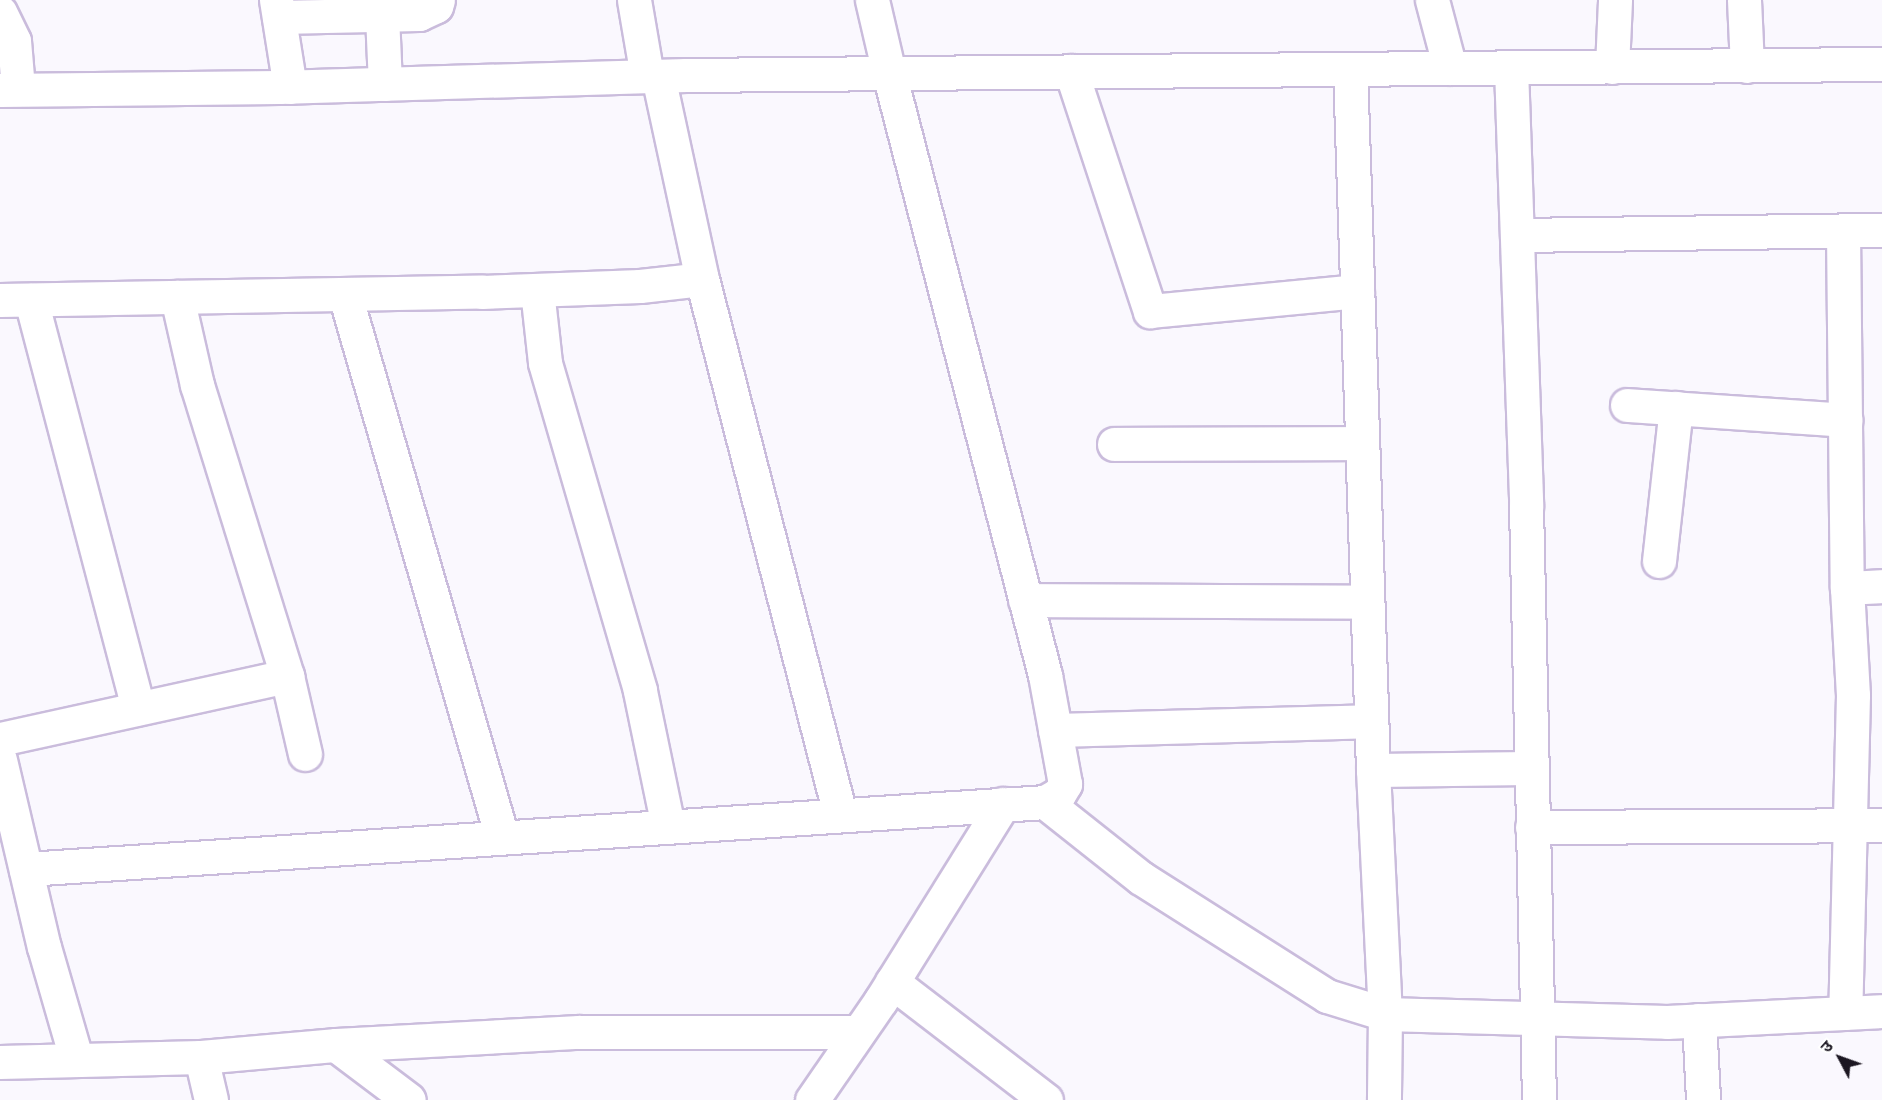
<!DOCTYPE html>
<html>
<head>
<meta charset="utf-8">
<style>
	body { margin:0 }
	#map { position:relative; width:1882px; height:1100px; overflow:hidden; background:#faf8fe; font-family:"PT Sans Narrow","Noto Sans Devanagari",sans-serif }
	div>[style] { position:absolute }
	.roads { filter:drop-shadow(2px 0 #cabcdc) drop-shadow(-2px 0 #cabcdc) drop-shadow(0 2px #cabcdc) drop-shadow(0 -2px #cabcdc) }
	.street>* { height:33px; margin:-16.5px; padding:0 16.5px; transform-origin:16.5px; border-radius:16.5px; background:#fff }
	.secondary>* { height:33px; margin:-16.5px; padding:0 16.5px; transform-origin:16.5px; border-radius:16.5px; background:#fff }
	span { translate:-50% -50%; white-space:nowrap; text-align:center; line-height:1.15; -webkit-text-stroke:5px #fff; paint-order:stroke }
	.north { position:absolute; left:1810px; top:1028px; width:60px; height:60px; -webkit-text-stroke:4px #fff; paint-order:stroke; rotate:311deg; font-size:16px; font-weight:700; line-height:24px; text-align:center; color:#1c1722 }
	.north::after { content:''; display:block; margin:auto; width:21px; height:27px; background:#1c1722; clip-path:polygon(50% 0,100% 100%,50% 72%,0 100%) }
</style>
</head>
<body>
<div id="map">
	<div class="roads">
		<div class="street">
			<i style="left:276px;top:0;width:88px;rotate:80.9deg"></i>
			<i style="left:634px;top:0;width:77px;rotate:80.3deg"></i>
			<i style="left:1432px;top:0;width:70px;rotate:75.2deg"></i>
			<i style="left:1744px;top:0;width:66px;rotate:87.4deg"></i>
			<i style="left:0;top:12px;width:32px;rotate:64deg"></i>
			<i style="left:14px;top:41px;width:48px;rotate:85.2deg"></i>
			<i style="left:382px;top:15px;width:69px;rotate:87.5deg"></i>
			<i style="left:279px;top:17px;width:140px;rotate:-1.2deg"></i>
			<i style="left:419px;top:14px;width:19px;rotate:-25deg"></i>
			<i style="left:436px;top:6px;width:6px;rotate:-72deg"></i>
			<i style="left:1612px;top:67px;width:67px;rotate:-87.4deg"></i>
			<i style="left:1511px;top:68px;width:437px;rotate:88deg"></i>
			<i style="left:1526px;top:505px;width:595px;rotate:88.75deg"></i>
			<i style="left:1350px;top:69px;width:701px;rotate:88.12deg"></i>
			<i style="left:1373px;top:770px;width:158px;rotate:-0.7deg"></i>
			<i style="left:1071px;top:71px;width:253px;rotate:71.8deg"></i>
			<i style="left:1150px;top:311px;width:208px;rotate:-5.5deg"></i>
			<i style="left:658px;top:76px;width:208px;rotate:77.8deg"></i>
			<i style="left:702px;top:279px;width:553px;rotate:75.54deg"></i>
			<i style="left:1843px;top:231px;width:357px;rotate:89.4deg"></i>
			<i style="left:1847px;top:588px;width:107px;rotate:86.8deg"></i>
			<i style="left:1853px;top:695px;width:318px;rotate:91.4deg"></i>
			<i style="left:1517px;top:235px;width:365px;rotate:-0.8deg"></i>
			<i style="left:537px;top:290px;width:73px;rotate:83.7deg"></i>
			<i style="left:545px;top:363px;width:341px;rotate:73.8deg"></i>
			<i style="left:640px;top:691px;width:138px;rotate:78.3deg"></i>
			<i style="left:345px;top:295px;width:564px;rotate:73.85deg"></i>
			<i style="left:177px;top:297px;width:90px;rotate:77.2deg"></i>
			<i style="left:197px;top:385px;width:305px;rotate:72.8deg"></i>
			<i style="left:287px;top:676px;width:80px;rotate:77deg"></i>
			<i style="left:0;top:300px;width:482px;rotate:-1deg"></i>
			<i style="left:482px;top:292px;width:158px;rotate:-2.2deg"></i>
			<i style="left:640px;top:286px;width:62px;rotate:-6.4deg"></i>
			<i style="left:31px;top:300px;width:422px;rotate:75.3deg"></i>
			<i style="left:1627px;top:405px;width:219px;rotate:3.9deg"></i>
			<i style="left:1114px;top:444px;width:248px;rotate:-0.2deg"></i>
			<i style="left:1659px;top:561px;width:154px;rotate:-83.7deg"></i>
			<i style="left:1847px;top:588px;width:35px;rotate:-3deg"></i>
			<i style="left:1025px;top:600px;width:341px;rotate:0.3deg"></i>
			<i style="left:1055px;top:730px;width:314px;rotate:-1.6deg"></i>
			<i style="left:0;top:739px;width:294px;rotate:-12.4deg"></i>
			<i style="left:0;top:760px;width:192px;rotate:76.8deg"></i>
			<i style="left:44px;top:947px;width:116px;rotate:73.9deg"></i>
			<i style="left:1373px;top:770px;width:244px;rotate:87.2deg"></i>
			<i style="left:1385px;top:1014px;width:86px;rotate:90.7deg"></i>
			<i style="left:1045px;top:802px;width:122px;rotate:38.4deg"></i>
			<i style="left:1141px;top:878px;width:220px;rotate:32.4deg"></i>
			<i style="left:1327px;top:996px;width:61px;rotate:17.2deg"></i>
			<i style="left:1385px;top:1014px;width:282px;rotate:1.6deg"></i>
			<i style="left:1667px;top:1022px;width:215px;rotate:-2.9deg"></i>
			<i style="left:1532px;top:827px;width:350px;rotate:-0.3deg"></i>
			<i style="left:26px;top:869px;width:1021px;rotate:-3.76deg"></i>
			<i style="left:1045px;top:802px;width:16px;rotate:-30deg"></i>
			<i style="left:1059px;top:794px;width:12px;rotate:-59deg"></i>
			<i style="left:1065px;top:784px;width:111px;rotate:-100.4deg"></i>
			<i style="left:1045px;top:675px;width:622px;rotate:-104.53deg"></i>
			<i style="left:892px;top:982px;width:194px;rotate:37.5deg"></i>
			<i style="left:1699px;top:1020px;width:80px;rotate:87.1deg"></i>
			<i style="left:336px;top:1045px;width:91px;rotate:37deg"></i>
			<i style="left:201px;top:1057px;width:44px;rotate:76.9deg"></i>
			<i style="left:0;top:1062px;width:201px;rotate:-1.4deg"></i>
			<i style="left:201px;top:1057px;width:136px;rotate:-5.1deg"></i>
			<i style="left:336px;top:1045px;width:243px;rotate:-3.1deg"></i>
			<i style="left:579px;top:1032px;width:279px"></i>
			<i style="left:812px;top:1100px;width:121px;rotate:-55.4deg"></i>
			<i style="left:881px;top:1000px;width:231px;rotate:-58.1deg"></i>
		</div>
		<div class="secondary">
			<i style="left:872px;top:0;width:75px;rotate:76.9deg"></i>
			<i style="left:0;top:90px;width:279px;rotate:-0.6deg"></i>
			<i style="left:279px;top:87px;width:407px;rotate:-1.7deg"></i>
			<i style="left:686px;top:75px;width:1196px;rotate:-0.53deg"></i>
		</div>
	</div>
	<div class="north">उ</div>
</div>
</body>
</html>
